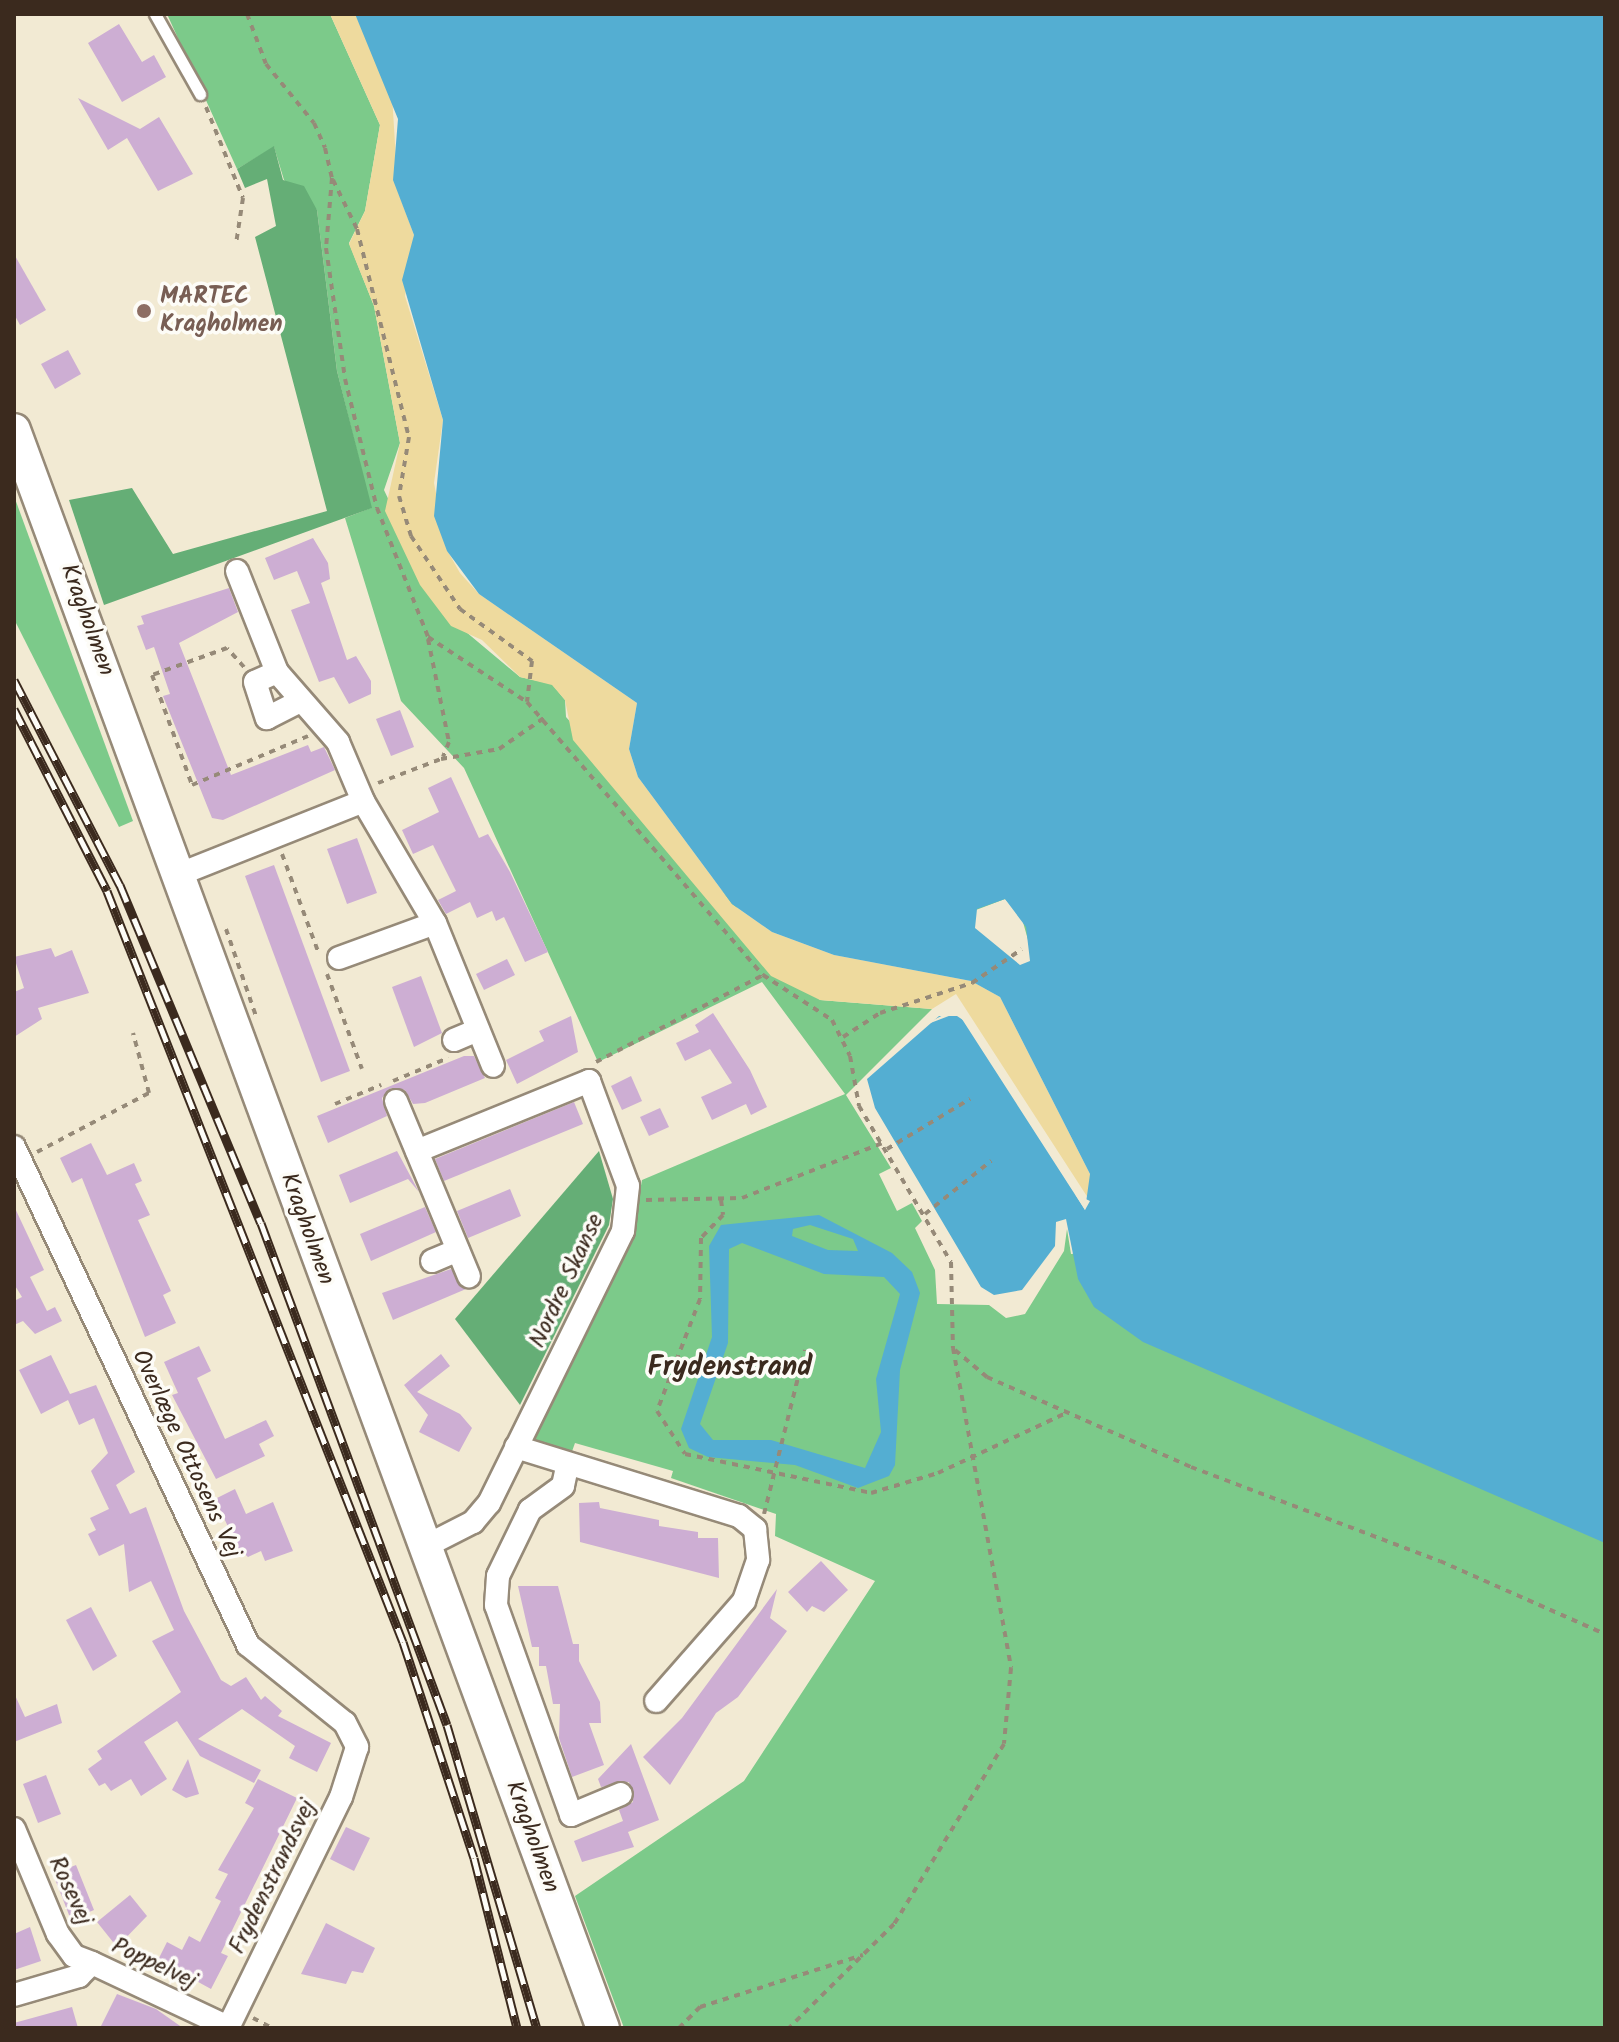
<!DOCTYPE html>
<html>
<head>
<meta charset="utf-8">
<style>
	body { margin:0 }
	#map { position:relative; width:1619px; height:2042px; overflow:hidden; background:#f2ead3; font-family:Kalam,sans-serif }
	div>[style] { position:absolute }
	.green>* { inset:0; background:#7cca8a }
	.forest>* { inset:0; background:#65ae76 }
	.sand>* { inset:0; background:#eeda9e }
	.water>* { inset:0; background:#54aed2 }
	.pier>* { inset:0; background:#f2ead3 }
	.building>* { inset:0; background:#cdaed3 }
	.path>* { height:4px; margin-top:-2px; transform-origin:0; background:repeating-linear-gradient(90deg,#968a78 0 6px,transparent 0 12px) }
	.roads { filter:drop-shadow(2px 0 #968a78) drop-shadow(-2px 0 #968a78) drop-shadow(0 2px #968a78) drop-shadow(0 -2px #968a78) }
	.lane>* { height:11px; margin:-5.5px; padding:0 5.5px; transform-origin:5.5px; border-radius:5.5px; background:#fff }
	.street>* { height:22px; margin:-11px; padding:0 11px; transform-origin:11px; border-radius:11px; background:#fff }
	.secondary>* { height:32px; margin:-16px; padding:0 16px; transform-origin:16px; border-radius:16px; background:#fff }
	.rail>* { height:9px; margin-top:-4.5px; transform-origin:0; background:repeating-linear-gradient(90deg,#fdfcf7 0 18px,#3b2a1e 0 36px); box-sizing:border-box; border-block:2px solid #3b2a1e }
	.dots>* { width:22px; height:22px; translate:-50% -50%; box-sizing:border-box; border:4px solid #fdfcf7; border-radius:50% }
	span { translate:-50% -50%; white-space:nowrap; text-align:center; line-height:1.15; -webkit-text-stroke:7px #fdfcf7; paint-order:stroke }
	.education-label { font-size:24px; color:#785e54; font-weight:700 }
	.left { translate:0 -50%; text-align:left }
	.street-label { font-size:24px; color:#3b2a1e }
	.quarter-label { font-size:28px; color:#3b2a1e; font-weight:700 }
	.frame { position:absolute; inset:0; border:16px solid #3b2a1e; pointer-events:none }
</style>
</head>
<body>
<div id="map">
	<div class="green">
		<i style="clip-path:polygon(167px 14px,330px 14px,380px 125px,365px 211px,349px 243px,374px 306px,400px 443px,384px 490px,441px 611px,520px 677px,552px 684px,565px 700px,566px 717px,820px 1000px,932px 1009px,846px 1095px,891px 1168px,879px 1174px,897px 1211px,912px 1203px,922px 1221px,915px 1228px,935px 1270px,937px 1304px,989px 1305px,1006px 1318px,1025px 1314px,1064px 1251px,1067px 1229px,1071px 1254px,1115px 1250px,1021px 915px,1005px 899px,968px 913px,434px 14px,1605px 304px,1605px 2028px,624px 2028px,575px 1896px,744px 1781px,875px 1581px,775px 1536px,776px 1514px,671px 1478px,673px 1471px,575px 1443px,570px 1457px,529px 1442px,631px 1241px,642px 1180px,845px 1094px,762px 982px,598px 1062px,464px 768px,401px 701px,345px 518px,371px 508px,337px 371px,317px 210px,284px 180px,274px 147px,237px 169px)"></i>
		<i style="clip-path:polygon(14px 496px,133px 821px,119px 827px,14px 619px)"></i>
	</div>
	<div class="forest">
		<i style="clip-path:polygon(274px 146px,283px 180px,304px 186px,317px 210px,337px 371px,372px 508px,104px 605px,69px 500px,132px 488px,173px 554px,327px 511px,255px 237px,276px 226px,267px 179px,245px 188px,237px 169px)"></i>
		<i style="clip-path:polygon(599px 1151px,613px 1199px,609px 1225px,520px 1405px,455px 1319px)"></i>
	</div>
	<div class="sand">
		<i style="clip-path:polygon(330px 14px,355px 14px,392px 95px,398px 192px,414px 235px,405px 296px,443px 420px,434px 483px,447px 550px,460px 573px,479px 594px,637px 703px,629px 749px,638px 777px,732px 904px,772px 932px,834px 955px,971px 981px,1000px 997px,1090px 1174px,1090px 1201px,956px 994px,932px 1009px,820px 1000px,771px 976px,573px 740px,565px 700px,552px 685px,520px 677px,482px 640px,451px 626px,420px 585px,385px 511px,400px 443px,374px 306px,349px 244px,365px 211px,380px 125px)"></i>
	</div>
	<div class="water">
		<i style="clip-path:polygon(evenodd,355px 14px,1605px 14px,1605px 1543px,1143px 1342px,1094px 1307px,1078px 1279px,1066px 1219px,1056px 1222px,1055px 1246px,1022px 1290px,994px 1295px,981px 1287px,875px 1108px,867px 1079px,939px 1016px,960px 1016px,1085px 1210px,1090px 1174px,1000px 997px,971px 981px,834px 955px,772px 932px,732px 904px,638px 777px,629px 749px,637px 703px,479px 594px,447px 551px,434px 516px,443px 420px,402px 280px,414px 235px,393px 180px,398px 119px,355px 14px,1005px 899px,1026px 927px,1030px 961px,1020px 965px,975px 928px,977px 909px,1005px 899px)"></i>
		<i style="clip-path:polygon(evenodd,819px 1215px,892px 1253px,912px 1272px,920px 1293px,900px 1370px,895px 1465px,889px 1476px,858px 1488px,795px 1465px,708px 1457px,689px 1448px,681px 1429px,712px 1337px,709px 1246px,721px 1225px,819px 1215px,810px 1225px,853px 1239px,858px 1251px,828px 1250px,792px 1236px,793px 1229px,810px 1225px,819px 1215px,742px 1243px,824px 1274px,884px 1277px,900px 1294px,876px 1379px,881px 1432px,865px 1468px,771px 1440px,713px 1440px,700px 1424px,728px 1343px,729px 1249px,742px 1243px)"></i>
	</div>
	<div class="pier">
		<i style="clip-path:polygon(953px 1010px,972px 1022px,1075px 1194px,1090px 1201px,1085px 1210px,969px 1024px,954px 1014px,920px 1027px)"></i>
	</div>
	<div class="building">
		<i style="clip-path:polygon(119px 24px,142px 62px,154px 55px,166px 77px,122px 102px,88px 43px)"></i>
		<i style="clip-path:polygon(78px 98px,140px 129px,159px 117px,193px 174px,158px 191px,127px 138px,108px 150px)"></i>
		<i style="clip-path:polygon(14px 254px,46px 310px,20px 325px,14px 314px)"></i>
		<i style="clip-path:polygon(68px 350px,81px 374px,55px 389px,41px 364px)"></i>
		<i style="clip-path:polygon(313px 538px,328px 563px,330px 579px,321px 583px,347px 660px,356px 656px,371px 681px,371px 694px,349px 704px,334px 677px,319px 682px,291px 610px,310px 603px,297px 571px,274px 580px,265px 558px)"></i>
		<i style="clip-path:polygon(229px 588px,238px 612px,179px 643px,231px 775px,308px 745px,311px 752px,324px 747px,335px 770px,223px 820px,212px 818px,163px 696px,170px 694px,154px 647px,146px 650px,137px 626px,144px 624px,141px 616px)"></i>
		<i style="clip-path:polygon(400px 710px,414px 747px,391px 756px,376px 719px)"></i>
		<i style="clip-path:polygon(451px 777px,479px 838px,488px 834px,510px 872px,548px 952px,525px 962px,504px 917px,496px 921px,492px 911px,477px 918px,470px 902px,446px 914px,438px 900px,456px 891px,433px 845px,413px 854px,402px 830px,439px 812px,428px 788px)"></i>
		<i style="clip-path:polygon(357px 838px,377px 893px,347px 904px,327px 849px)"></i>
		<i style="clip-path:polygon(274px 865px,350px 1071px,321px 1082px,245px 876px)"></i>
		<i style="clip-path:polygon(51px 948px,55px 957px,72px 950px,89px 993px,38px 1008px,42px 1019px,14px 1037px,14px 992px,24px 988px,14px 957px)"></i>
		<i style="clip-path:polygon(507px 959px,515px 975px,484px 990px,476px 974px)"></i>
		<i style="clip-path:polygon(421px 976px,442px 1033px,414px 1047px,392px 987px)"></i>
		<i style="clip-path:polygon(713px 1013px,750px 1070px,767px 1107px,751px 1115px,746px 1104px,712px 1120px,701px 1097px,732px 1083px,710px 1049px,685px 1061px,676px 1043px,699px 1032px,695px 1025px)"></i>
		<i style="clip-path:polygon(571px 1016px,578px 1052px,517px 1084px,506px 1060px,544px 1041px,539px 1031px)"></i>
		<i style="clip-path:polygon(464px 1056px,474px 1056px,485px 1078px,425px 1103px,413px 1104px,405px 1090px,391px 1088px,382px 1098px,387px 1116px,328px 1143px,317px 1116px)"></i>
		<i style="clip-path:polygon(631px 1076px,642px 1101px,622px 1110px,611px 1086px)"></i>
		<i style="clip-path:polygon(574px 1102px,583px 1124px,444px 1181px,435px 1159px)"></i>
		<i style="clip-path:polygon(660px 1108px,669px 1127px,649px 1136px,640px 1117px)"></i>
		<i style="clip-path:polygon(91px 1143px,107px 1175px,134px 1163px,142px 1181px,135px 1184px,150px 1215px,138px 1220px,171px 1291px,163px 1295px,176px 1323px,145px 1337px,82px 1178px,72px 1183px,60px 1158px)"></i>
		<i style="clip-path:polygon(397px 1151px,419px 1192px,408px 1179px,350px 1203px,339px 1175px)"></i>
		<i style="clip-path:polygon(510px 1189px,521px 1216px,468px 1238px,457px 1211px)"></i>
		<i style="clip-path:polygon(14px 1206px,44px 1270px,30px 1277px,47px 1311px,55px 1307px,62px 1321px,35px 1334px,23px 1321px,14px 1325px,14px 1301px,22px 1297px,14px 1284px)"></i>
		<i style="clip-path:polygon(425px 1207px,436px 1232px,371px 1261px,360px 1234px)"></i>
		<i style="clip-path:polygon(451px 1269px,466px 1289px,393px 1320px,382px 1293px)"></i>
		<i style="clip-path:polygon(199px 1346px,211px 1371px,197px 1378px,225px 1439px,266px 1420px,274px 1436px,259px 1444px,265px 1456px,216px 1479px,172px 1395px,178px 1393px,164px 1362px)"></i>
		<i style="clip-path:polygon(441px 1354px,450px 1366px,417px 1392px,460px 1414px,472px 1428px,459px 1452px,419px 1432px,428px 1415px,404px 1385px)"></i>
		<i style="clip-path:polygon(51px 1355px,70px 1394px,96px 1385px,135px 1472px,116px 1485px,130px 1514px,146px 1507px,184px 1611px,221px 1680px,231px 1686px,246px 1677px,261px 1700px,265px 1696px,282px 1711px,278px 1716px,331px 1743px,317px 1772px,289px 1758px,295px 1746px,242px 1709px,198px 1739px,261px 1770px,254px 1783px,200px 1756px,177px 1721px,144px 1742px,167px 1779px,141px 1796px,131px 1779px,111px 1791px,105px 1783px,99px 1786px,88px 1769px,102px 1759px,97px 1751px,181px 1692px,152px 1641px,174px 1630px,151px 1581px,129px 1592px,124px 1544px,99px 1556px,88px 1534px,96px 1530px,90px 1518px,109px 1509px,91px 1471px,108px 1453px,94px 1418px,79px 1425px,68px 1400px,41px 1414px,19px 1370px)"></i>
		<i style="clip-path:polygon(235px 1489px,246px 1514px,273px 1502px,293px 1551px,265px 1561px,261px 1551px,248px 1557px,238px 1548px,215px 1499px)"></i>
		<i style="clip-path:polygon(599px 1502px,600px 1508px,659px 1520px,659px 1526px,698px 1532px,698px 1538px,718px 1538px,719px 1578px,580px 1542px,579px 1503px)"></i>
		<i style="clip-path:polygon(821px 1561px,848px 1590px,824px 1612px,812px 1606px,807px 1612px,788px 1592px)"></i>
		<i style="clip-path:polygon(518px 1586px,558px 1586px,573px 1644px,579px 1644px,579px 1661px,600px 1702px,601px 1723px,589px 1723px,604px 1765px,572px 1777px,559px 1738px,560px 1704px,553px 1704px,546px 1666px,539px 1666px,539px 1647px,532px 1647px)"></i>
		<i style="clip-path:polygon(777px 1589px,770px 1618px,787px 1631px,738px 1697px,716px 1713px,670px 1785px,643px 1757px,682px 1718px)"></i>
		<i style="clip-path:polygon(91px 1607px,117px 1656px,93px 1671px,66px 1620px)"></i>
		<i style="clip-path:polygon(14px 1693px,25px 1717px,57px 1704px,62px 1723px,14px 1742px)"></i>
		<i style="clip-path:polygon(631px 1744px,659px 1820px,628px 1832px,634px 1847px,582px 1862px,574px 1841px,623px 1821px,619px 1810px,633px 1802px,629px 1782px,601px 1787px,598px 1779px)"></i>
		<i style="clip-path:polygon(188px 1759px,199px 1794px,186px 1798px,172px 1790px)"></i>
		<i style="clip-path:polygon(46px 1775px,61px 1814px,38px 1823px,23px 1784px)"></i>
		<i style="clip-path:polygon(258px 1779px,297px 1798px,221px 1953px,228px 1956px,211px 1989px,158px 1960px,167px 1942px,182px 1950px,189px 1936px,200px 1942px,221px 1901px,215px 1898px,228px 1874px,218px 1870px,254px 1808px,245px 1803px)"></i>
		<i style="clip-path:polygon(346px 1827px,370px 1838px,354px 1871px,330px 1859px)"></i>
		<i style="clip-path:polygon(76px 1865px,94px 1910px,71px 1920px,53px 1874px)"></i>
		<i style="clip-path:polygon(130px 1895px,147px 1916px,117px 1947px,97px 1922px)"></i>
		<i style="clip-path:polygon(326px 1923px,375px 1948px,363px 1973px,352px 1971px,346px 1984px,301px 1974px)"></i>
		<i style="clip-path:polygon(30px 1927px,41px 1961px,14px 1970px,14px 1934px)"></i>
		<i style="clip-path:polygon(117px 1994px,156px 2009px,183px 2028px,100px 2028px)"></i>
		<i style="clip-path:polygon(72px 2007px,78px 2028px,14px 2028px,14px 2023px)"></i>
	</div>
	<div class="path">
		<i style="left:247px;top:14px;width:53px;rotate:69.2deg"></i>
		<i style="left:266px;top:64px;width:76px;rotate:50.9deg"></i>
		<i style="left:314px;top:123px;width:27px;rotate:66deg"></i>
		<i style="left:325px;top:148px;width:31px;rotate:77deg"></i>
		<i style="left:332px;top:178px;width:70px;rotate:94.9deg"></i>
		<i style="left:326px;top:248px;width:132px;rotate:81.7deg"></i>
		<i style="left:345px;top:379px;width:133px;rotate:76.1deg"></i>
		<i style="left:377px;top:508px;width:139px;rotate:68.4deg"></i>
		<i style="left:428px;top:637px;width:118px;rotate:33.3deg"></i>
		<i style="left:527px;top:702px;width:361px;rotate:49.2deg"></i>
		<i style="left:763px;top:975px;width:82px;rotate:33.1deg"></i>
		<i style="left:832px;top:1020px;width:40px;rotate:63.4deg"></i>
		<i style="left:850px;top:1056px;width:51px;rotate:79.8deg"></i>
		<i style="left:859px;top:1106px;width:181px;rotate:59.5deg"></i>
		<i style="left:951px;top:1262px;width:86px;rotate:88.7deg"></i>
		<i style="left:953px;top:1348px;width:325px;rotate:79.7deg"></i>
		<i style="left:1011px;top:1668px;width:76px;rotate:95.3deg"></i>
		<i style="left:1004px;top:1744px;width:211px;rotate:121.4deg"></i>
		<i style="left:894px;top:1924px;width:148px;rotate:135.3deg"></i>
		<i style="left:206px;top:107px;width:98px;rotate:67.9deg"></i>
		<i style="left:243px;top:198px;width:47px;rotate:98.7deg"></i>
		<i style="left:333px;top:180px;width:55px;rotate:63.9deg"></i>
		<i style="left:357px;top:229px;width:214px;rotate:76deg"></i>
		<i style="left:409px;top:437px;width:60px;rotate:99.6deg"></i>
		<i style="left:399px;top:496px;width:42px;rotate:73.3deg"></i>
		<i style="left:411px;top:536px;width:88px;rotate:56.1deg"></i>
		<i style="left:460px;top:609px;width:89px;rotate:35.8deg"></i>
		<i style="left:532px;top:661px;width:41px;rotate:97deg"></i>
		<i style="left:428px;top:639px;width:105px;rotate:78.5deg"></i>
		<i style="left:449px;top:742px;width:16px;rotate:112deg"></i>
		<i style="left:244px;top:667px;width:25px;rotate:-132deg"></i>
		<i style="left:227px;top:648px;width:80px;rotate:160.2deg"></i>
		<i style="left:152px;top:675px;width:117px;rotate:70deg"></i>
		<i style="left:192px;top:785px;width:126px;rotate:-22.9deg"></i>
		<i style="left:378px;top:783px;width:67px;rotate:-20.9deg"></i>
		<i style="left:441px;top:759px;width:59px;rotate:-9.8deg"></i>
		<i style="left:499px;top:749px;width:55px;rotate:-34.6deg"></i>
		<i style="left:282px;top:854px;width:107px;rotate:69.7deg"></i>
		<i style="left:226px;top:929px;width:95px;rotate:71deg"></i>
		<i style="left:327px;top:974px;width:101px;rotate:69.8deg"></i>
		<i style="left:843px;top:1037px;width:44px;rotate:-33deg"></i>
		<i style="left:880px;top:1013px;width:97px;rotate:-18.1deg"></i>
		<i style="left:972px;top:983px;width:60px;rotate:-34.2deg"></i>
		<i style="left:596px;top:1062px;width:188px;rotate:-27.5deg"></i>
		<i style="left:393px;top:1081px;width:60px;rotate:-22.7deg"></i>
		<i style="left:335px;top:1104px;width:50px;rotate:-22.4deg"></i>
		<i style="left:887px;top:1149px;width:97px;rotate:-31.1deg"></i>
		<i style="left:37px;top:1152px;width:127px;rotate:-27.8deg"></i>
		<i style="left:149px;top:1093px;width:62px;rotate:-104.9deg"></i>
		<i style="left:646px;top:1200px;width:96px;rotate:-1.2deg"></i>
		<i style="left:742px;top:1198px;width:150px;rotate:-21.4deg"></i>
		<i style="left:721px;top:1200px;width:15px;rotate:82deg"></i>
		<i style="left:723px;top:1215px;width:32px;rotate:134deg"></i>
		<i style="left:701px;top:1238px;width:61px;rotate:90.9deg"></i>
		<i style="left:700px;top:1299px;width:120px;rotate:111deg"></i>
		<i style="left:657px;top:1411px;width:51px;rotate:56.9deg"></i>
		<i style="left:685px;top:1454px;width:190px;rotate:11.8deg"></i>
		<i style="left:871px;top:1493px;width:70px;rotate:-16.6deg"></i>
		<i style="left:938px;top:1473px;width:144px;rotate:-25.1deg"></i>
		<i style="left:925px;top:1214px;width:85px;rotate:-38.8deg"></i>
		<i style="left:955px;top:1350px;width:42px;rotate:40.2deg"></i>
		<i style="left:987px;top:1377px;width:223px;rotate:23.8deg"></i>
		<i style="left:1191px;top:1467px;width:266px;rotate:20.7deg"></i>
		<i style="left:1440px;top:1561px;width:180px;rotate:23.9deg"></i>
		<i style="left:764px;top:1514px;width:169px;rotate:-76deg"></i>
		<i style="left:253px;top:2018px;width:21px;rotate:28deg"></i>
		<i style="left:679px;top:2028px;width:30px;rotate:-45deg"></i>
		<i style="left:700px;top:2007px;width:171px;rotate:-17.7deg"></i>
	</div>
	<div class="roads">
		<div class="lane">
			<i style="left:155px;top:14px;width:92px;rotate:60.6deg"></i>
		</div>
		<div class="street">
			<i style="left:237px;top:571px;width:109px;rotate:68.4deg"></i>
			<i style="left:277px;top:672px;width:93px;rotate:48.9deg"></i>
			<i style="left:338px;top:742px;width:64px;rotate:67deg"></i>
			<i style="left:363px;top:801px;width:142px;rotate:59.5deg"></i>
			<i style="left:435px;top:923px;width:154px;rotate:67.9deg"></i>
			<i style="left:277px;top:672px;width:24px;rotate:156deg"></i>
			<i style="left:255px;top:682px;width:38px;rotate:72deg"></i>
			<i style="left:267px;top:718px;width:38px;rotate:-27deg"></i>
			<i style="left:180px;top:874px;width:197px;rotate:-21.7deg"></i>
			<i style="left:339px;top:958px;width:102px;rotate:-20deg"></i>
			<i style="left:454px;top:1040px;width:26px;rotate:-23deg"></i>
			<i style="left:396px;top:1101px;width:190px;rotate:67.4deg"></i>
			<i style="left:14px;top:1147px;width:550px;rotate:64.83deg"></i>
			<i style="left:248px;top:1645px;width:124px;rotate:38.8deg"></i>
			<i style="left:345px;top:1723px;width:27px;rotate:63deg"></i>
			<i style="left:357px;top:1747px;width:52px;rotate:107.7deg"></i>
			<i style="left:341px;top:1797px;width:257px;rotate:116.1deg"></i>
			<i style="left:417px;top:1151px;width:186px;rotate:-22.1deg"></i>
			<i style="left:589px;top:1081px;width:112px;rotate:69.6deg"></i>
			<i style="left:628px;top:1186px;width:45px;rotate:96.3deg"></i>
			<i style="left:623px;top:1231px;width:303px;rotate:116.2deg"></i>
			<i style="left:489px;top:1503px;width:25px;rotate:130deg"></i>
			<i style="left:473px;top:1522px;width:55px;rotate:153deg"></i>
			<i style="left:432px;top:1261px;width:28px;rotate:-23deg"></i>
			<i style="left:516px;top:1447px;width:233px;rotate:17.2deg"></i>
			<i style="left:739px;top:1516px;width:21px;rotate:39deg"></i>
			<i style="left:755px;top:1529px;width:31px;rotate:84deg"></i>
			<i style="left:758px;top:1560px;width:43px;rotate:108.9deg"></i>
			<i style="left:744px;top:1601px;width:133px;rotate:131.3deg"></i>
			<i style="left:567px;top:1467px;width:19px;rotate:102deg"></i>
			<i style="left:563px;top:1486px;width:41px;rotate:144deg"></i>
			<i style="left:530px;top:1510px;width:73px;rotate:115.9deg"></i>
			<i style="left:498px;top:1576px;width:29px;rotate:94deg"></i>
			<i style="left:496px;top:1605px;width:223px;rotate:70.3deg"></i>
			<i style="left:571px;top:1815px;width:54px;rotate:-22.8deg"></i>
			<i style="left:14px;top:1829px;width:114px;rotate:67.3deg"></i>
			<i style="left:58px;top:1934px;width:27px;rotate:54deg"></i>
			<i style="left:74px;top:1956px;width:19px;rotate:21deg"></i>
			<i style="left:14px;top:1995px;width:68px;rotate:-16.3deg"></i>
			<i style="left:79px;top:1976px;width:18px;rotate:-45deg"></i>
			<i style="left:92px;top:1963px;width:150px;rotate:25.2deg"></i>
		</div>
		<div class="secondary">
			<i style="left:14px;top:430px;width:1703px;rotate:69.77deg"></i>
		</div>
	</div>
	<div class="rail">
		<i style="left:14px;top:680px;width:231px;rotate:62.7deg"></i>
		<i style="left:120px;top:885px;width:366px;rotate:67.4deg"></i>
		<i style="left:261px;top:1223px;width:535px;rotate:69.67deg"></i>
		<i style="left:447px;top:1725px;width:316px;rotate:73.5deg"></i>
		<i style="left:14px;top:709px;width:204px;rotate:62.9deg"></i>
		<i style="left:107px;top:891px;width:807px;rotate:68.49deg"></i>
		<i style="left:403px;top:1642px;width:227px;rotate:71.8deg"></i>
		<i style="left:474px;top:1858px;width:175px;rotate:75.8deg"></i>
	</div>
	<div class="dots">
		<i style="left:144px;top:311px;background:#8d6e63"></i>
	</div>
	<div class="education-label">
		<span class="left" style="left:160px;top:311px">MARTEC<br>Kragholmen</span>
	</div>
	<div class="street-label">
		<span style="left:87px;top:620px;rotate:70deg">Kragholmen</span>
		<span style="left:307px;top:1229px;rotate:70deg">Kragholmen</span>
		<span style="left:567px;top:1281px;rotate:-65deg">Nordre Skanse</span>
		<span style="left:186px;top:1454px;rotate:65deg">Overlæge Ottosens Vej</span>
		<span style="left:532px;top:1837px;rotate:70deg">Kragholmen</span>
		<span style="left:273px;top:1877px;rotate:-64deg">Frydenstrandsvej</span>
		<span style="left:70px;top:1891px;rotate:65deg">Rosevej</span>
		<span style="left:154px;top:1964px;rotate:25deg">Poppelvej</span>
	</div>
	<div class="quarter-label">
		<span style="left:730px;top:1368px">Frydenstrand</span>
	</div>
	<div class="frame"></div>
</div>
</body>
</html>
